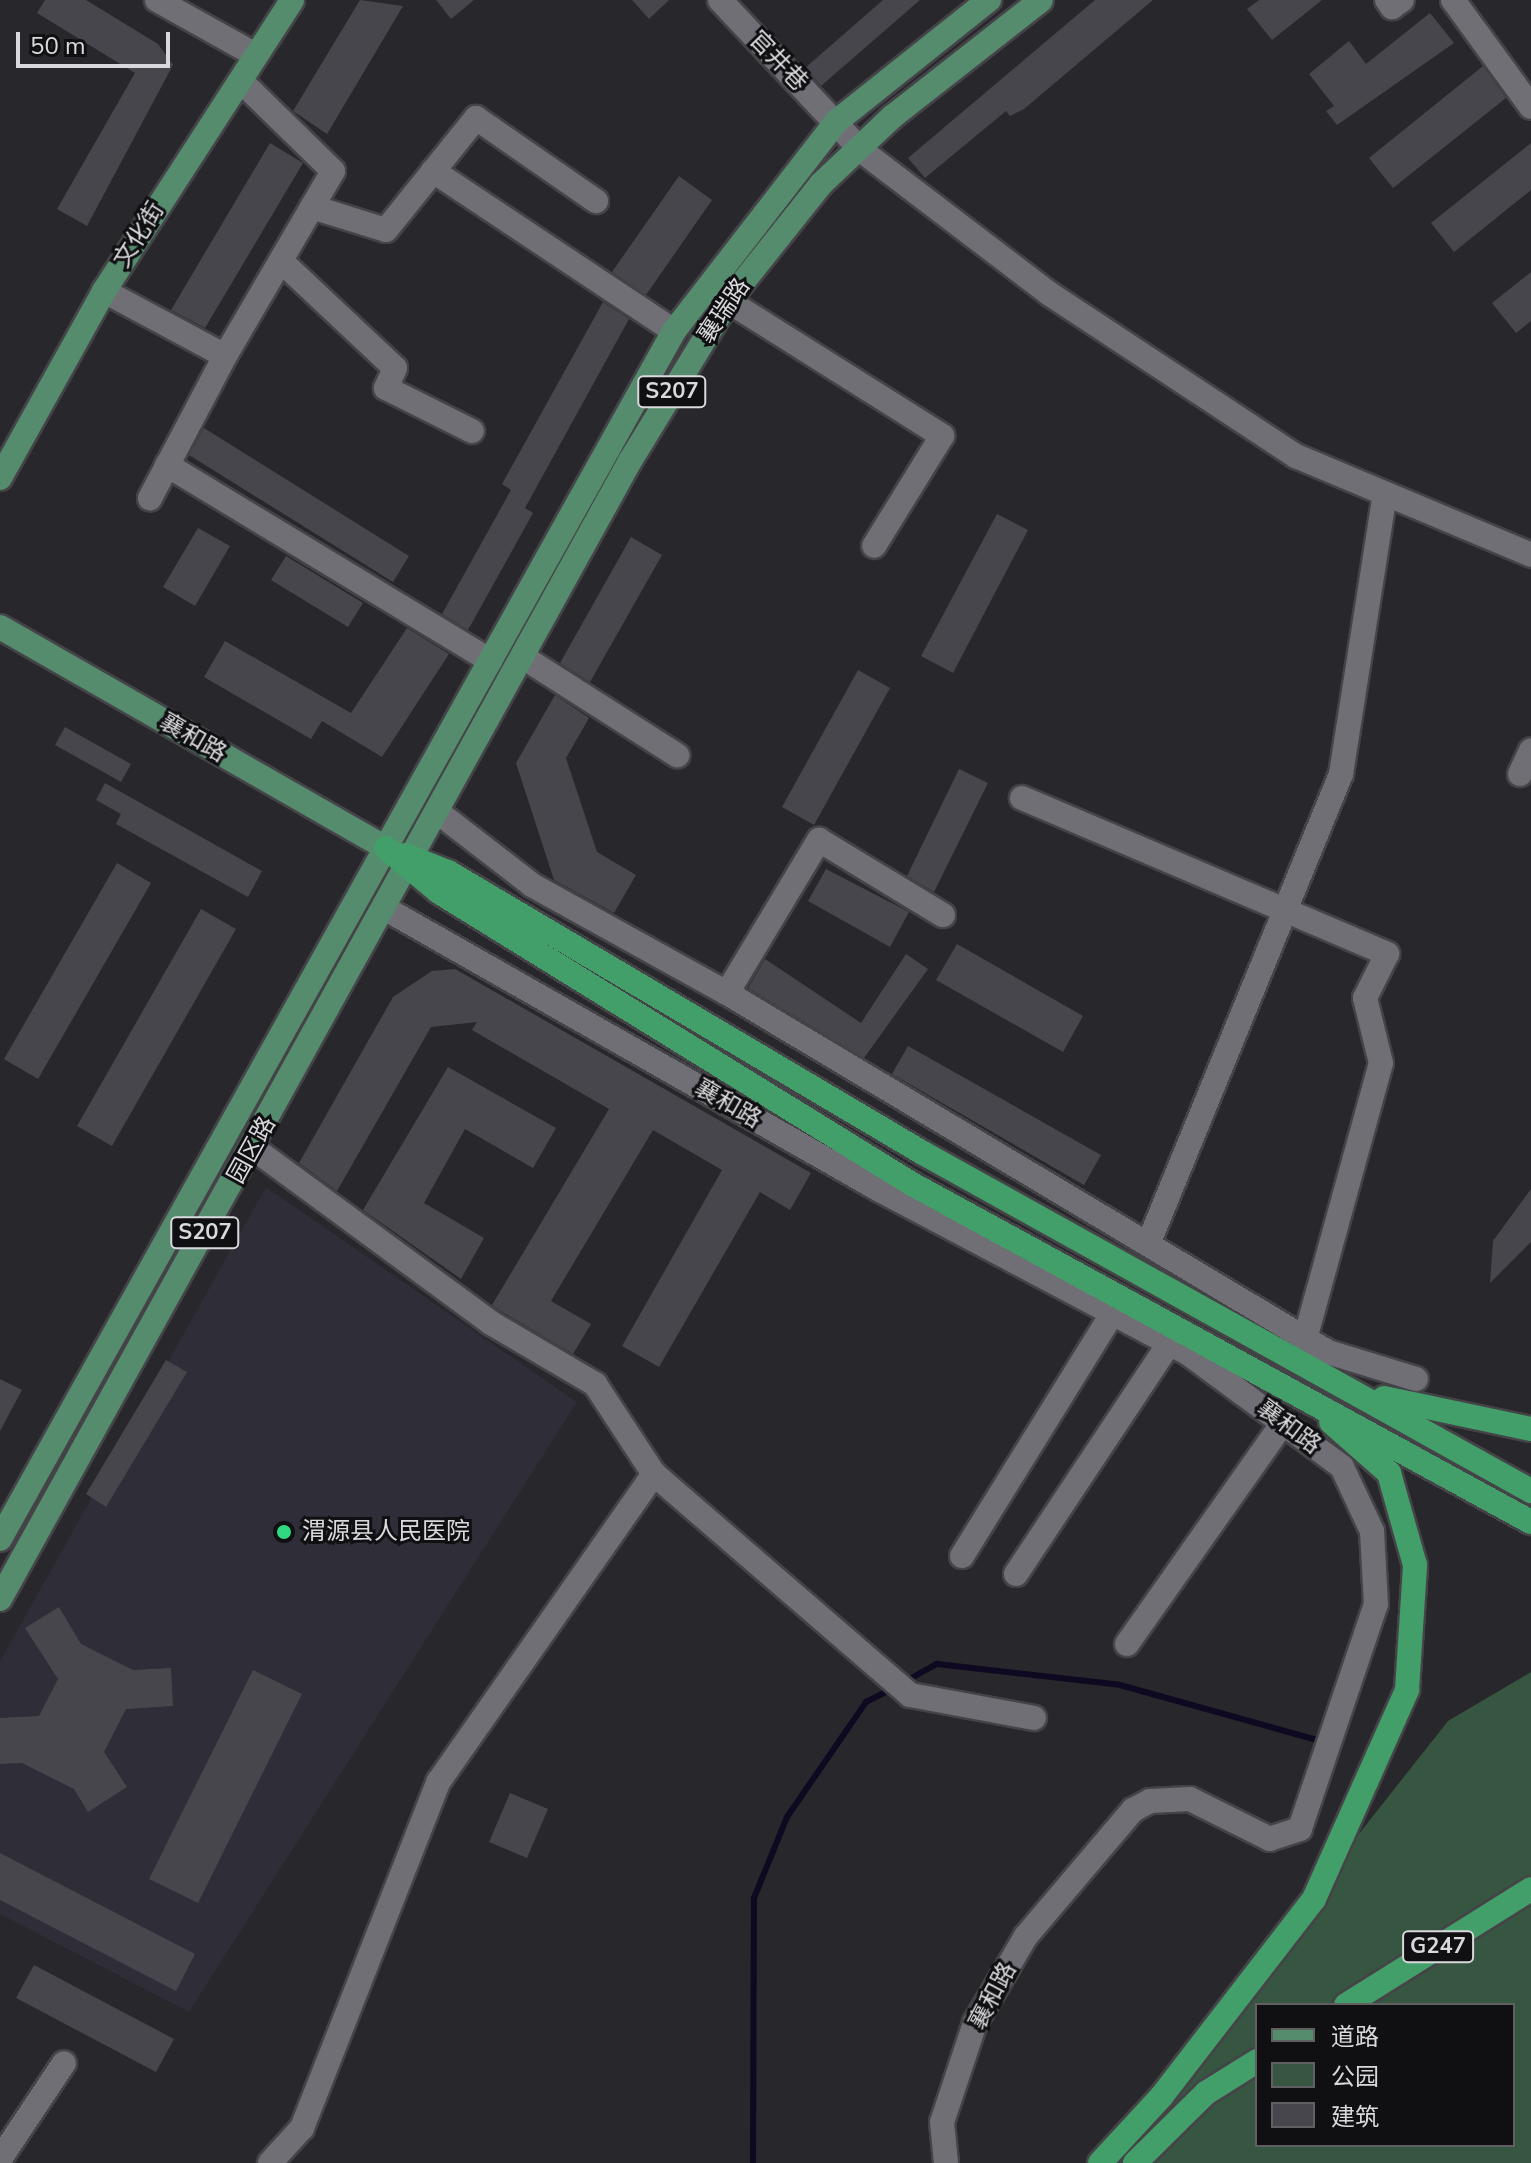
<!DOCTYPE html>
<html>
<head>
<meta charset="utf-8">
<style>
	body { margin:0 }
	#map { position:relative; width:1531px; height:2163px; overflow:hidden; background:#27272c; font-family:"Nunito Sans","Noto Sans SC",sans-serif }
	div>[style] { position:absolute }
	.built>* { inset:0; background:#2e2d38 }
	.green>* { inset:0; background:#375641 }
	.stream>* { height:6px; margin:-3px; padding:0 3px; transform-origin:3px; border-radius:3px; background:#0e0821 }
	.building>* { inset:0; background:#47464c }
	.roads { filter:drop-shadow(2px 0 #444448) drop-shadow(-2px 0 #444448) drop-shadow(0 2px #444448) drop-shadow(0 -2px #444448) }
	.minor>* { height:24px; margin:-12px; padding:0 12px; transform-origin:12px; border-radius:12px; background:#706f76 }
	.major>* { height:24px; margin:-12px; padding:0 12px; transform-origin:12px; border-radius:12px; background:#558c6e }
	.highway>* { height:24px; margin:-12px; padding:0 12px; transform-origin:12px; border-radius:12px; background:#439f69 }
	.dots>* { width:22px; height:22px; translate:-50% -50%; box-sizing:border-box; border:4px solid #101012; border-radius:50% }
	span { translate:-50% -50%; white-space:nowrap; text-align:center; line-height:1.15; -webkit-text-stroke:6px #101012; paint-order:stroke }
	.shield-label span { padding:2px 6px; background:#101012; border:2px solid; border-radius:6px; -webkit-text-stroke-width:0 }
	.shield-label { font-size:22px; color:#d9d9dd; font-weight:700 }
	.street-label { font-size:24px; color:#d9d9dd }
	.poi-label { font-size:24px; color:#d9d9dd }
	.left { translate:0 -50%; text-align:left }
	.legend { position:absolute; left:1255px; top:2003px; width:260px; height:144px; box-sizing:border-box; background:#101012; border:2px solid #606063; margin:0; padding:10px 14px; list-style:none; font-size:24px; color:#d9d9dd }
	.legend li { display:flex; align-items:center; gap:16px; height:40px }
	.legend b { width:40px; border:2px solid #606063 }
	.scale { position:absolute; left:16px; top:32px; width:154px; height:36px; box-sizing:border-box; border:4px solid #d9d9dd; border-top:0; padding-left:10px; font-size:24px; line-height:28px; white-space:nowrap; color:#d9d9dd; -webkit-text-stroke:6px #101012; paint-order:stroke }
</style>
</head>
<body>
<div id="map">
	<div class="built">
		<i style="clip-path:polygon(266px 1187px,577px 1402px,189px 2012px,0 1914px,0 1661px)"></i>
	</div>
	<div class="green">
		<i style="clip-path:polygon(evenodd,1531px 1672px,1531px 2163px,1099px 2163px,1448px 1721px,1531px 1672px,1257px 2005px,1513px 2005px,1513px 2145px,1257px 2145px,1257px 2005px)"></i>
	</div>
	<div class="stream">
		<i style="left:904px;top:1682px;width:38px;rotate:-29deg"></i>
		<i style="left:937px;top:1664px;width:184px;rotate:6.5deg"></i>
		<i style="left:1120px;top:1685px;width:212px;rotate:15.6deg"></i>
		<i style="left:753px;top:2163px;width:265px;rotate:-89.8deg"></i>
		<i style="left:754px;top:1898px;width:87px;rotate:-67.8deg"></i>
		<i style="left:787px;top:1817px;width:140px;rotate:-55.5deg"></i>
		<i style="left:866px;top:1702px;width:28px;rotate:-27deg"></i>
	</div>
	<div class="building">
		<i style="clip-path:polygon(45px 0,86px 0,158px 44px,173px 65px,87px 226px,57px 209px,135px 73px,37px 13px)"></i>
		<i style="clip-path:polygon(360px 0,403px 6px,327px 134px,293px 111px)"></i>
		<i style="clip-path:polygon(436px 0,474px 0,451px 19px)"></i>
		<i style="clip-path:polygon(632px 0,669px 0,649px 19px)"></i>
		<i style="clip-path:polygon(883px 0,920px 0,821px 86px,805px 68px)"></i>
		<i style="clip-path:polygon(1095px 0,1153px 0,1024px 109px,1010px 116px,1006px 111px,925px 178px,908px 158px)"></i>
		<i style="clip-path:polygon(1259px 0,1322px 0,1272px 40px,1247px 9px)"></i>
		<i style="clip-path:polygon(1430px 13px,1454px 43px,1337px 125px,1326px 111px,1334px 106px,1309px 74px,1349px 41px,1366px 64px)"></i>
		<i style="clip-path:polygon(1483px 66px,1506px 98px,1393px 188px,1369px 158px)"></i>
		<i style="clip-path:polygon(270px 143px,303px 163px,205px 328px,171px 310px)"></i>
		<i style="clip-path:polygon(1531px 143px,1531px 190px,1454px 252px,1431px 223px)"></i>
		<i style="clip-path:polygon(679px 176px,712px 200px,646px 295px,612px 272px)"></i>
		<i style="clip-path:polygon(1531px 272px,1531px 321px,1516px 333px,1492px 303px)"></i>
		<i style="clip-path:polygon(603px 302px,629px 319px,525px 508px,533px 513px,468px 630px,442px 614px,511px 490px,502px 484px)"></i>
		<i style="clip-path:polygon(204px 428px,409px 556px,393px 582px,189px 455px)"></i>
		<i style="clip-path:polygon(997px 514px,1028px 530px,953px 673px,921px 656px)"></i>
		<i style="clip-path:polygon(198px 528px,230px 546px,195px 606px,163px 587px)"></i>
		<i style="clip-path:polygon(631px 537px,662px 555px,590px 682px,560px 663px)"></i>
		<i style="clip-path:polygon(286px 556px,363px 603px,348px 627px,271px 580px)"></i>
		<i style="clip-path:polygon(407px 628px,449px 654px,382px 757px,322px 721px,311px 739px,204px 677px,225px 641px,351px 713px)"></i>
		<i style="clip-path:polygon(858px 670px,890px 688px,814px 825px,782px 807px)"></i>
		<i style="clip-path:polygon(555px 695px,589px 718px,566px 758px,597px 852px,636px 875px,614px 913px,554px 880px,516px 763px)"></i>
		<i style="clip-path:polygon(65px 727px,131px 764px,121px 782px,55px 745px)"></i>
		<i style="clip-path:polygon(959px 769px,988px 783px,934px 892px,907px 876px)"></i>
		<i style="clip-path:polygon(105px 783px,262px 871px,248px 897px,116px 824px,121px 814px,96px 800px)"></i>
		<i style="clip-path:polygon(117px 863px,151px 883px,38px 1079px,4px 1059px)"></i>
		<i style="clip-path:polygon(826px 869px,909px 912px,890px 947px,808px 901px)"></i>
		<i style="clip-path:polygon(201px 909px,236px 929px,112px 1146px,77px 1126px)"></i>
		<i style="clip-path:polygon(957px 944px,1083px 1016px,1063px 1052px,936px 980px)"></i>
		<i style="clip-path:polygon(906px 954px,928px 969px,864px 1058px,748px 988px,765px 959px,861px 1023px)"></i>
		<i style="clip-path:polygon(455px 969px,811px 1173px,790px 1210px,760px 1192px,659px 1367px,622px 1346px,722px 1170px,653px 1130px,551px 1301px,591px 1324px,573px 1354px,499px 1310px,492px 1305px,609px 1109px,472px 1030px,477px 1022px,431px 1027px,337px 1191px,299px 1163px,393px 997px,432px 971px)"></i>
		<i style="clip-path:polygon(908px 1046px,1101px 1155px,1084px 1185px,892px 1074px)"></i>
		<i style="clip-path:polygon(448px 1067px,556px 1128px,533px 1168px,465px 1129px,424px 1203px,484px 1238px,461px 1279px,363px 1210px)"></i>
		<i style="clip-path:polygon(1531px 1189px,1531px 1242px,1490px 1283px,1493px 1241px)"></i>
		<i style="clip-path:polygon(166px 1360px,187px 1372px,106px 1507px,86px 1494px)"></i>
		<i style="clip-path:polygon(0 1379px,22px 1390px,0 1431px)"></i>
		<i style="clip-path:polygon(59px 1607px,81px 1644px,133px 1670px,171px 1668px,173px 1706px,126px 1709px,104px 1752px,127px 1787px,88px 1812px,74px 1789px,22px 1763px,0 1764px,0 1718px,39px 1716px,58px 1679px,25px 1628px)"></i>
		<i style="clip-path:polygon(253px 1670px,302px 1694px,198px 1903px,149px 1879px)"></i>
		<i style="clip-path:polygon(510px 1793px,548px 1809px,527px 1858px,489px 1842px)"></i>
		<i style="clip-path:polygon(0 1853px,195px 1954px,176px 1991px,0 1900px)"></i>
		<i style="clip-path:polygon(34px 1965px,174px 2039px,156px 2072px,16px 1998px)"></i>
	</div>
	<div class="roads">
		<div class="minor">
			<i style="left:157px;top:0;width:109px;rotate:29.2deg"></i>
			<i style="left:720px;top:0;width:207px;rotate:46.8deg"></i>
			<i style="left:862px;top:151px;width:236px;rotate:37.3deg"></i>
			<i style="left:1050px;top:294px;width:295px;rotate:33.4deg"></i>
			<i style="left:1296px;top:456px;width:255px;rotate:22.8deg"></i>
			<i style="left:1387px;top:0;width:9px;rotate:54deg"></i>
			<i style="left:1392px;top:7px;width:12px;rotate:-35deg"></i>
			<i style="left:1453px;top:0;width:132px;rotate:53.9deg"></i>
			<i style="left:433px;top:171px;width:289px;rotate:33.6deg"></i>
			<i style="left:312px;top:207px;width:77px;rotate:17.3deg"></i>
			<i style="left:386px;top:230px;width:144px;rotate:-51.2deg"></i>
			<i style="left:476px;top:118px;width:146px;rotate:34.7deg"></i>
			<i style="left:281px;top:261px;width:156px;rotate:43.2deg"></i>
			<i style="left:395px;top:368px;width:22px;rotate:114deg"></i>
			<i style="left:386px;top:388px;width:96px;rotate:26.6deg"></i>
			<i style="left:104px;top:291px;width:137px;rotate:28.2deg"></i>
			<i style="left:225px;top:356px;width:161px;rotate:117.8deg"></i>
			<i style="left:728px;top:301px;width:253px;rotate:32.2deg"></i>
			<i style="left:942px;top:436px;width:129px;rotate:121.7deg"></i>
			<i style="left:225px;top:356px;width:214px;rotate:-59.7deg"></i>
			<i style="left:333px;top:171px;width:119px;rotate:-135.7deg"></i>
			<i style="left:167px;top:465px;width:378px;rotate:31.2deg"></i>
			<i style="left:523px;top:657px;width:183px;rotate:32.5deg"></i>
			<i style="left:1520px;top:774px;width:26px;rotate:-65deg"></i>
			<i style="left:1022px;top:798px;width:397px;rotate:23.1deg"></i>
			<i style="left:1387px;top:954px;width:49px;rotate:116.6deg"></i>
			<i style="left:1365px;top:998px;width:67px;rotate:76.2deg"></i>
			<i style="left:1381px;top:1063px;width:285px;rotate:105.4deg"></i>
			<i style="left:439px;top:813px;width:118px;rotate:37.7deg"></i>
			<i style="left:532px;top:885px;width:223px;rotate:29deg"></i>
			<i style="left:727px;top:993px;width:700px;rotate:30.85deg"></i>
			<i style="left:1328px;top:1352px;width:92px;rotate:17.1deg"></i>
			<i style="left:386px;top:909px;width:566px;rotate:29.64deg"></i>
			<i style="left:878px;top:1189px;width:352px;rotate:27.9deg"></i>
			<i style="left:1189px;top:1354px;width:190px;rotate:36.4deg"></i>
			<i style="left:1342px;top:1467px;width:71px;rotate:64.9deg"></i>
			<i style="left:1372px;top:1531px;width:73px;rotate:86.9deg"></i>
			<i style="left:1376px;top:1604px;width:237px;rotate:108.7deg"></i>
			<i style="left:1300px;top:1829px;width:32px;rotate:162deg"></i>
			<i style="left:1270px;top:1839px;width:89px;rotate:-153.4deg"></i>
			<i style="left:1190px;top:1799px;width:40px;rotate:177.1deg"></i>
			<i style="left:1150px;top:1801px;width:19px;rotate:152deg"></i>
			<i style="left:1133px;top:1810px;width:165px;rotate:130.3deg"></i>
			<i style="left:1026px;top:1936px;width:101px;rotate:120.4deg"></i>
			<i style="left:975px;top:2023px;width:104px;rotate:108.4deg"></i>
			<i style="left:942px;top:2122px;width:41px;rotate:84.4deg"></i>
			<i style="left:727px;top:993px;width:179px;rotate:-59deg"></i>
			<i style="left:819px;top:840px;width:145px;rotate:31.2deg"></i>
			<i style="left:253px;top:1148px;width:295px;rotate:36.3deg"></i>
			<i style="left:491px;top:1323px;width:121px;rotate:30.4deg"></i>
			<i style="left:595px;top:1384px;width:108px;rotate:56.8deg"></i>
			<i style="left:654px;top:1474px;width:338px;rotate:40.8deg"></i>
			<i style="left:910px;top:1695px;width:126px;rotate:10.5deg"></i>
			<i style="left:1149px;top:1242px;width:506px;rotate:-67.69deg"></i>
			<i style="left:1341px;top:774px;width:283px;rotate:-81.1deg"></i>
			<i style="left:962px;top:1556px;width:285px;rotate:-58.2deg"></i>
			<i style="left:1016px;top:1574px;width:276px;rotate:-56.4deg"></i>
			<i style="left:1127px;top:1644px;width:271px;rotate:-54.8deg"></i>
			<i style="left:0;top:2159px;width:115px;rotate:-56.3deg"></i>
			<i style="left:270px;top:2163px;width:47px;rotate:-47.6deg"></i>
			<i style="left:302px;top:2128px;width:373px;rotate:-68.5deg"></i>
			<i style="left:439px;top:1781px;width:375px;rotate:-55deg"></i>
		</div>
		<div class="major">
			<i style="left:0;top:478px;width:214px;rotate:-60.9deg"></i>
			<i style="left:104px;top:291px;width:346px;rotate:-57.1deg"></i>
			<i style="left:0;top:627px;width:445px;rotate:29.8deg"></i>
			<i style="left:0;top:1539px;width:1383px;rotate:-60.84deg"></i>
			<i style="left:674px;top:331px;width:264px;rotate:-52.2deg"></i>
			<i style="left:836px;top:122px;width:196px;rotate:-38.6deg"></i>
			<i style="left:0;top:1599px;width:1301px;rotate:-61.03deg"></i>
			<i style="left:630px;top:461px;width:188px;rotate:-58.5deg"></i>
			<i style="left:728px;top:301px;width:149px;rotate:-51.5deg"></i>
			<i style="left:821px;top:184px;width:98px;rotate:-43.3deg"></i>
			<i style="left:892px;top:117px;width:189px;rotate:-38.1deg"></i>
		</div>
		<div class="highway">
			<i style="left:386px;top:848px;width:69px;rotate:39.7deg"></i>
			<i style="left:439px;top:892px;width:556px;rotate:31.69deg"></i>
			<i style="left:912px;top:1184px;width:705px;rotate:28.64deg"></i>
			<i style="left:405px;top:855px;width:46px;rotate:21.6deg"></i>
			<i style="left:448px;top:872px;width:552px;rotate:30.61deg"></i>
			<i style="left:923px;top:1153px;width:696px;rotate:29.07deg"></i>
			<i style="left:1384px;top:1398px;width:150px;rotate:11.9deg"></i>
			<i style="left:1346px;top:2005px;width:218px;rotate:-32.1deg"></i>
			<i style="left:1100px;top:2163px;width:90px;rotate:-47.3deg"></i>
			<i style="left:1161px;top:2097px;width:250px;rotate:-52.3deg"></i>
			<i style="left:1314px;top:1899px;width:229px;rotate:-66deg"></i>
			<i style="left:1407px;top:1690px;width:125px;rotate:-86.3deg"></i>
			<i style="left:1415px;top:1565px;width:96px;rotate:-105.8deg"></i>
			<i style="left:1389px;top:1473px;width:77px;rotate:-138.7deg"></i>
			<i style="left:1135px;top:2163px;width:100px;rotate:-44.6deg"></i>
			<i style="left:1206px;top:2093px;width:60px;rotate:-32.1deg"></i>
		</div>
	</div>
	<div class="dots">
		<i style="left:284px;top:1532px;background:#31d882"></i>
	</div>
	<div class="shield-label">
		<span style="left:672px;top:392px">S207</span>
		<span style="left:205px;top:1233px">S207</span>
		<span style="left:1438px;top:1947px">G247</span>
	</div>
	<div class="street-label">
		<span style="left:778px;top:61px;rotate:46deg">官井巷</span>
		<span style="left:139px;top:235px;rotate:-58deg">文化街</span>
		<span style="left:724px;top:311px;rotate:-56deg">襄瑞路</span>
		<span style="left:193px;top:738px;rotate:30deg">襄和路</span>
		<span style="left:728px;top:1104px;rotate:30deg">襄和路</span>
		<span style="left:252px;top:1150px;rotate:-61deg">园区路</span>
		<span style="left:1289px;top:1427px;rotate:37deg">襄和路</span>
		<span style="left:993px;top:1996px;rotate:-62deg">襄和路</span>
	</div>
	<div class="poi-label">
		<span class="left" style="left:302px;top:1532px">渭源县人民医院</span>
	</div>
	<ul class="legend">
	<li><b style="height:10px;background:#558c6e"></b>道路</li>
	<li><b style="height:22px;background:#375641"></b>公园</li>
	<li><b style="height:22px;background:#47464c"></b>建筑</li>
	</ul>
	<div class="scale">50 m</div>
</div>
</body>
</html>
